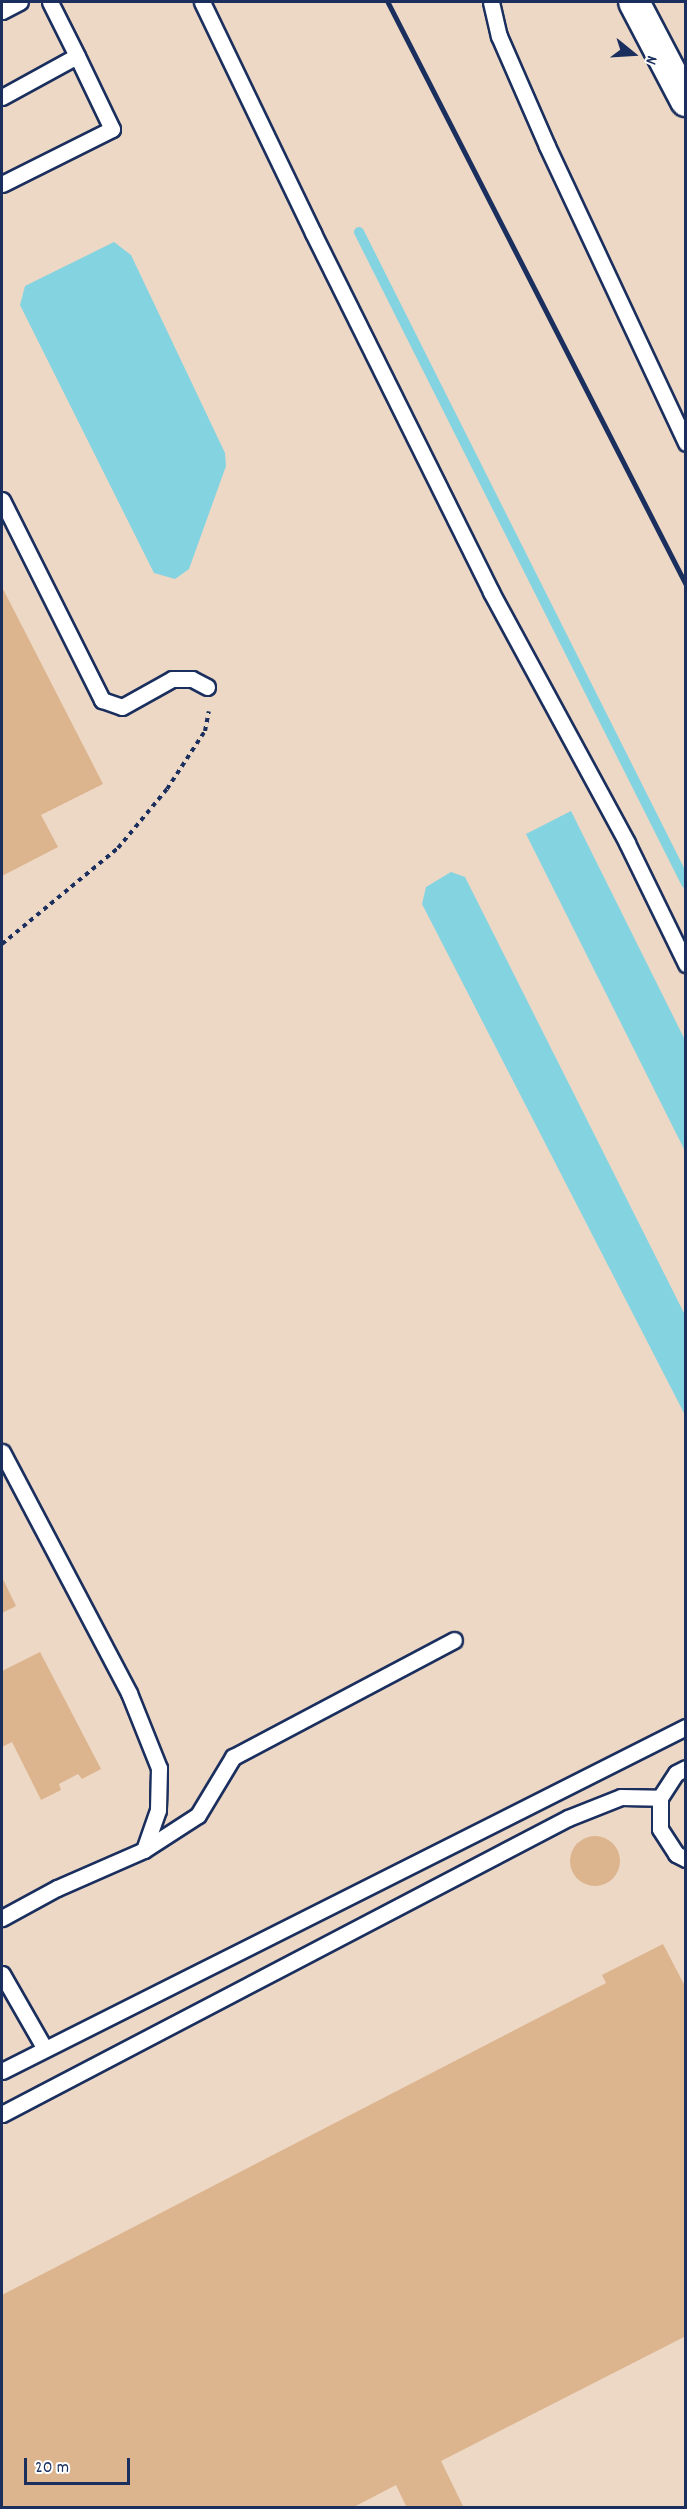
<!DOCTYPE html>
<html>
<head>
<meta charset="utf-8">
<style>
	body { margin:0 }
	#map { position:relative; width:687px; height:2509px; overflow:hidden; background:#f4e8dd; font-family:Dekko,sans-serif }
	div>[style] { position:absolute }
	.built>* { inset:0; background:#edd8c5 }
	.water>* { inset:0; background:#84d3e1 }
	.stream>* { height:10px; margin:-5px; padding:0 5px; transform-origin:5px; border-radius:5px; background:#84d3e1 }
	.building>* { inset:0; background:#dcb48d }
	.round { border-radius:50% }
	.path>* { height:4px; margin-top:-2px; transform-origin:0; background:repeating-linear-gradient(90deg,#1b2f5e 0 4.5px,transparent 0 9px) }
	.roads { filter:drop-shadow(2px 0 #1b2f5e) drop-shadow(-2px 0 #1b2f5e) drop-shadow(0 2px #1b2f5e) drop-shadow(0 -2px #1b2f5e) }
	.service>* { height:15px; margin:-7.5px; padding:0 7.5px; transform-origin:7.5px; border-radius:7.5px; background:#fff }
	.minor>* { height:30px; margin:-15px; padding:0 15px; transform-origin:15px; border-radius:15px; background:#fff }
	.rail>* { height:4.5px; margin:-2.25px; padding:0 2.25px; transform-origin:2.25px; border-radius:2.25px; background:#1b2f5e }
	span { translate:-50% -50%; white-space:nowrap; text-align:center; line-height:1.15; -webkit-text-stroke:5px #fff; paint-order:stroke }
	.frame { position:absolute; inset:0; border:3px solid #1b2f5e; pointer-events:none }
	.north { position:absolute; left:603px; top:24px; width:60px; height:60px; -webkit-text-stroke:4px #fff; paint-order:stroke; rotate:108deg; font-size:16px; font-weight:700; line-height:24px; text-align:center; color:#1b2f5e }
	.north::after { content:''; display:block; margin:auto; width:21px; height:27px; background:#1b2f5e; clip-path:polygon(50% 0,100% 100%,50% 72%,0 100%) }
	.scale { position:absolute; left:24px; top:2458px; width:106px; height:27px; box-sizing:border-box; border:3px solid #1b2f5e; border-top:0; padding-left:8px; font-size:18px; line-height:21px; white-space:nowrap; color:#1b2f5e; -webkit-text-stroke:4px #fff; paint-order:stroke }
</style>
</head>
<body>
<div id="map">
	<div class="built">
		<i style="clip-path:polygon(2px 2px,685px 2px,685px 2507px,2px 2508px)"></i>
	</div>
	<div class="water">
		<i style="clip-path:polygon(114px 242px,131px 255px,225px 453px,226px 466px,189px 569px,175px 579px,154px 573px,20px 305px,25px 286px)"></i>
		<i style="clip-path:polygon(571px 811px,685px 1040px,685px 1151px,526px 834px)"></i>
		<i style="clip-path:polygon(451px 872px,465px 877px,685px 1315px,685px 1415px,422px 904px,426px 887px)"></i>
	</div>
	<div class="stream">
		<i style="left:359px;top:232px;width:729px;rotate:63.33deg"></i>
	</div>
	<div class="building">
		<i style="clip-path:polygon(2px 587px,103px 784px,41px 815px,58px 847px,2px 876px)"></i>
		<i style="clip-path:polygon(2px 1577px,16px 1606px,2px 1613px)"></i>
		<i style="clip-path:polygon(40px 1652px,101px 1769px,82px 1779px,78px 1774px,59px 1784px,61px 1790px,41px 1800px,12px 1742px,2px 1747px,2px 1671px)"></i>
		<i class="round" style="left:570px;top:1836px;width:50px;height:50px"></i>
		<i style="clip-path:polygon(663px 1944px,686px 1988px,686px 2336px,441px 2461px,464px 2508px,407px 2508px,396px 2485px,352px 2508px,2px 2508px,2px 2295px,606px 1983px,602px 1975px)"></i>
	</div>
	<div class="path">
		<i style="left:2px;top:944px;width:151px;rotate:-39.6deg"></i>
		<i style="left:118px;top:848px;width:77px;rotate:-50.3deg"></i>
		<i style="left:167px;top:789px;width:69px;rotate:-56.8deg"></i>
		<i style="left:205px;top:731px;width:20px;rotate:-79deg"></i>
	</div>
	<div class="roads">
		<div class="service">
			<i style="left:50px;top:2px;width:60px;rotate:63.4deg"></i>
			<i style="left:202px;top:2px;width:256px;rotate:64.3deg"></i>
			<i style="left:313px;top:233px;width:401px;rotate:63.6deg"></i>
			<i style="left:491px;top:592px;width:285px;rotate:61.5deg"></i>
			<i style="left:627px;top:843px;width:135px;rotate:64deg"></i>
			<i style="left:491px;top:2px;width:35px;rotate:77deg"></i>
			<i style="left:499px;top:36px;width:120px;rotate:66.4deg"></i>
			<i style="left:547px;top:146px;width:328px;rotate:64.9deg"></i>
			<i style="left:2px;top:11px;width:20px;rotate:-27deg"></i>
			<i style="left:2px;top:97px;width:85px;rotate:-28.7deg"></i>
			<i style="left:77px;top:56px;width:81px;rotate:64.4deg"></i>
			<i style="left:112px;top:129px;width:123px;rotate:153.4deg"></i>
			<i style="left:2px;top:500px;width:224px;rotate:63.4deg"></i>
			<i style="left:102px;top:700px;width:21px;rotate:19deg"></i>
			<i style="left:122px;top:707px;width:57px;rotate:-29.2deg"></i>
			<i style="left:172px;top:679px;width:20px"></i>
			<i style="left:192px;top:679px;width:17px;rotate:28deg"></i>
			<i style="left:2px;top:1452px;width:272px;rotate:62.2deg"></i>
			<i style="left:129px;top:1693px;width:81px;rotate:68.2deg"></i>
			<i style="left:159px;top:1768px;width:42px;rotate:91.4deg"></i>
			<i style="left:158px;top:1810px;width:42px;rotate:109.3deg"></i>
			<i style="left:144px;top:1850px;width:95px;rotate:156.4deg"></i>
			<i style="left:57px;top:1888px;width:63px;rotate:151.4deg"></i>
			<i style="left:686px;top:1768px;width:11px;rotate:153deg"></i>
			<i style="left:676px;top:1773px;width:30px;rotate:123deg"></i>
			<i style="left:660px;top:1798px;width:31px;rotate:90deg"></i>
			<i style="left:660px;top:1829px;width:30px;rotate:57deg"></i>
			<i style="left:676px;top:1854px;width:11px;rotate:27deg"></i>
			<i style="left:144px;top:1850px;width:64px;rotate:-32.9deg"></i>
			<i style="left:198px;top:1815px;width:68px;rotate:-58.9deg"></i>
			<i style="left:233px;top:1757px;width:250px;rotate:-27.9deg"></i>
			<i style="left:2px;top:1974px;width:86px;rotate:60.2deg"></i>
			<i style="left:2px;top:2071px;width:766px;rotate:-26.7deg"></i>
			<i style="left:2px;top:2114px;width:639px;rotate:-27.61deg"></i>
			<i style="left:568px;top:1818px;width:57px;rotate:-21.6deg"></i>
			<i style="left:621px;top:1797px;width:39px;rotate:1deg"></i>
		</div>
		<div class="minor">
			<i style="left:634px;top:2px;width:112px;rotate:62.3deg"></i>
		</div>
	</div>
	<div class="rail">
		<i style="left:388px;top:2px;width:654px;rotate:62.89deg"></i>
	</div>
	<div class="frame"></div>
	<div class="north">N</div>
	<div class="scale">20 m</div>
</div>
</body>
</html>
